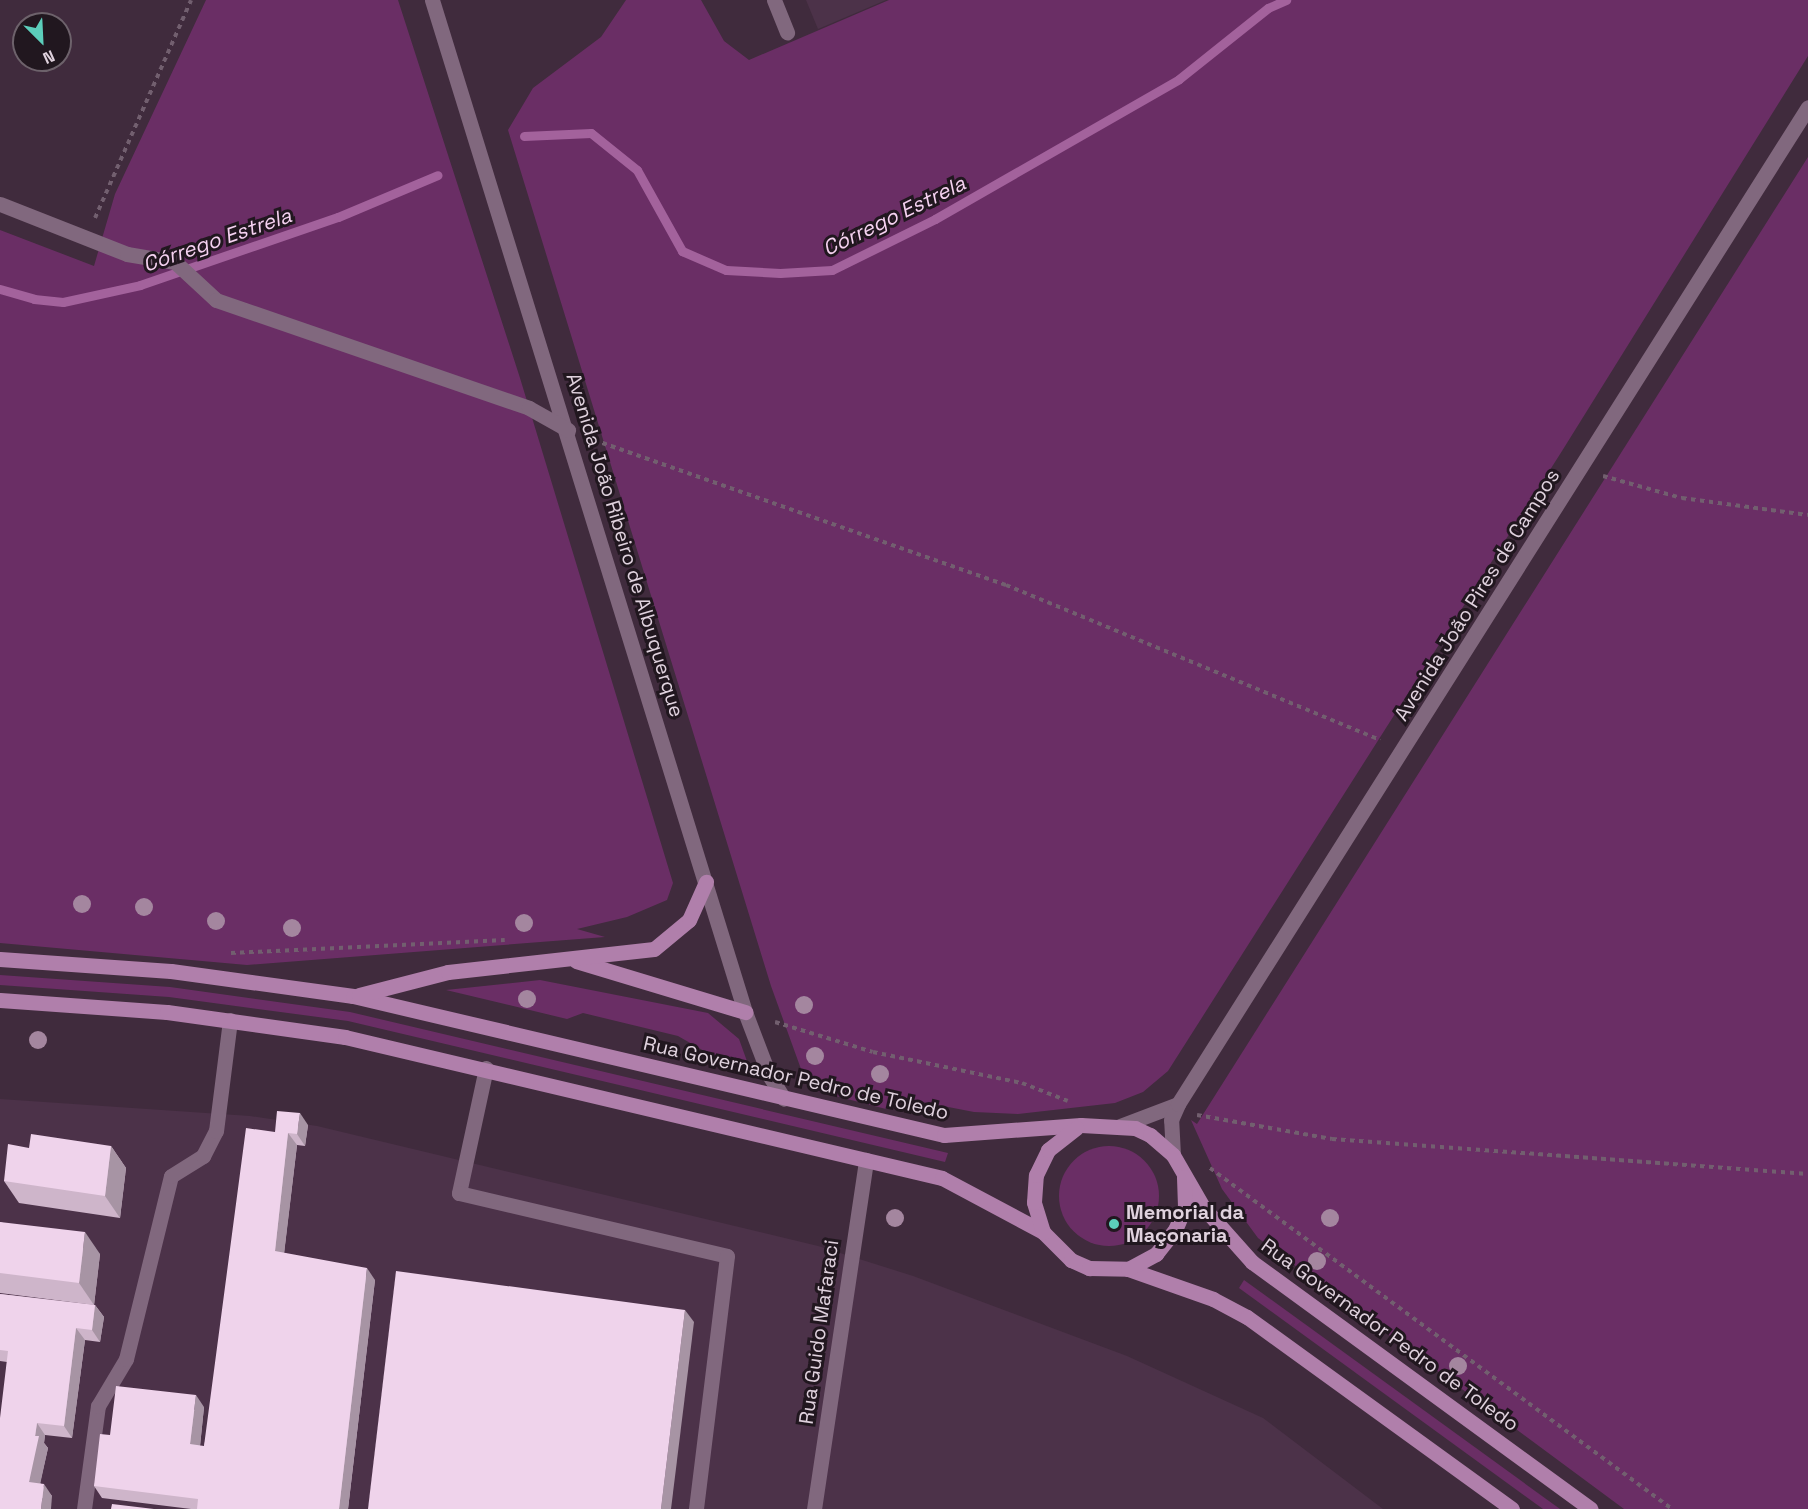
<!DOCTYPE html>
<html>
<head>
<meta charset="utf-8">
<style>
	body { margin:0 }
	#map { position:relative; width:1808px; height:1509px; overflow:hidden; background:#402b3d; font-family:"Space Grotesk",sans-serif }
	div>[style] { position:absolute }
	.built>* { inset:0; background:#4c3249 }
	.green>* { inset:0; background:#6a2e65 }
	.round { border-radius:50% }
	.stream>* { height:9px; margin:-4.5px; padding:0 4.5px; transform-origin:4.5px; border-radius:4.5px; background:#a3629c }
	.path>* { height:4px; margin-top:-2px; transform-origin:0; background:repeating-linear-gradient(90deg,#725f6f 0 4.5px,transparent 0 9px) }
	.minor>* { height:15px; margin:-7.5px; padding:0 7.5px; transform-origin:7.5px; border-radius:7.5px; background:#81687e }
	.major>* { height:15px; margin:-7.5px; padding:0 7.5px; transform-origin:7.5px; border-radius:7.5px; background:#b07fab }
	.trees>* { width:18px; height:18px; margin:-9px; border-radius:50%; background:#a4869f }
	.wall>* { inset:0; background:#ceb5ca }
	.shaded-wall>* { inset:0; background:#a794a4 }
	.building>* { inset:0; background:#efd3eb }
	.dots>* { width:16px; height:16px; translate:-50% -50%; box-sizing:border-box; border:3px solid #21171f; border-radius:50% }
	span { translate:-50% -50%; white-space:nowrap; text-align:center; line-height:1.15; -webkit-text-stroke:6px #21171f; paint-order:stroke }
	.street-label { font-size:20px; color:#e0d2de }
	.poi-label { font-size:20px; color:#e0d2de; font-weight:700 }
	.left { translate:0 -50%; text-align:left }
	.water-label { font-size:21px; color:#f6d2f1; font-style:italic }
	.north { position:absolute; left:12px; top:12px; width:60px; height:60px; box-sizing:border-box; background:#21171f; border:2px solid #6d626b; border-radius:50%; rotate:156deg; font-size:16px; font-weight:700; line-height:24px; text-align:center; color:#e0d2de }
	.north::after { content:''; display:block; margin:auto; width:21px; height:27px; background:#5ccebb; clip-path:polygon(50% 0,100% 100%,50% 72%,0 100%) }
</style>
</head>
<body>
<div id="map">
	<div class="built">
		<i style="clip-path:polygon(806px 0,886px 0,818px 29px)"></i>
		<i style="clip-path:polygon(0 1099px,250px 1116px,317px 1126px,818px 1246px,913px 1276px,1127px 1356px,1263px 1418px,1383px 1509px,0 1509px)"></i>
	</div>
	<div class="green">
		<i style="clip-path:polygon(206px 0,398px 0,520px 378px,673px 883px,667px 900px,627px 917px,577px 929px,605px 937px,247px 965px,0 943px,0 230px,94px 266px,115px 194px)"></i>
		<i style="clip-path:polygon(626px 0,701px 0,724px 41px,749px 60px,889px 0,1808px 0,1808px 56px,1562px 451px,1168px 1071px,1143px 1092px,1115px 1103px,1018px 1114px,974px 1112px,902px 1098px,886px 1109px,820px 1092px,810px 1086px,801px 1069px,771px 986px,508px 130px,533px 88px,601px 37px)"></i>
		<i style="clip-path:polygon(1808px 157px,1808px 1509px,1624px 1509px,1258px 1238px,1222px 1189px,1191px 1120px,1197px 1124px)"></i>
		<i style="clip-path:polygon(0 975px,170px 987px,350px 1012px,948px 1153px,945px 1162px,348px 1021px,169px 997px,0 985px)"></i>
		<i style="clip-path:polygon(540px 980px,708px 1013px,739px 1039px,748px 1064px,711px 1055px,678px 1036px,583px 1013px,567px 1019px,446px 990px)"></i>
		<i class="round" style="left:1059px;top:1146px;width:100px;height:100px"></i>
		<i style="clip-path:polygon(1244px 1280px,1560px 1509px,1543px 1509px,1239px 1288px)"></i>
	</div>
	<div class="stream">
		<i style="left:524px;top:136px;width:67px;rotate:-2.6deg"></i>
		<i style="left:591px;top:133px;width:59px;rotate:38.8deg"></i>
		<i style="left:637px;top:170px;width:93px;rotate:60.9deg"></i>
		<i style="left:682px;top:251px;width:48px;rotate:23.4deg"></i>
		<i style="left:726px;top:270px;width:54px;rotate:3.2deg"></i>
		<i style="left:780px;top:273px;width:52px;rotate:-3.3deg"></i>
		<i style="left:832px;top:270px;width:115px;rotate:-26.3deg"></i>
		<i style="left:935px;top:219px;width:281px;rotate:-29.8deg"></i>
		<i style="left:1179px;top:79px;width:114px;rotate:-38.6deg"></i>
		<i style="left:1268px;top:8px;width:20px;rotate:-24deg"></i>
		<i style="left:0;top:289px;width:35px;rotate:16deg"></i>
		<i style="left:34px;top:299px;width:29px;rotate:6deg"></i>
		<i style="left:63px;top:302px;width:79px;rotate:-12.4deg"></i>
		<i style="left:140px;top:285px;width:209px;rotate:-19deg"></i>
		<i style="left:338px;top:217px;width:108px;rotate:-22.8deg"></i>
	</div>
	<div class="path">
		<i style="left:95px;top:218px;width:238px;rotate:-66.2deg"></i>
		<i style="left:594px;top:440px;width:437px;rotate:19.4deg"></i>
		<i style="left:1006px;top:585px;width:405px;rotate:22.5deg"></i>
		<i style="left:1603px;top:476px;width:82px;rotate:15.6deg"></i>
		<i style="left:1682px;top:498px;width:127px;rotate:7.7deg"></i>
		<i style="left:231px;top:953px;width:274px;rotate:-2.7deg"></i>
		<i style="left:775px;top:1022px;width:102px;rotate:17deg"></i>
		<i style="left:873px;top:1052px;width:152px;rotate:11.8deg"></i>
		<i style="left:1022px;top:1083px;width:49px;rotate:21.4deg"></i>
		<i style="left:1197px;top:1115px;width:137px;rotate:10.1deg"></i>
		<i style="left:1332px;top:1139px;width:477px;rotate:4.2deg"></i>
		<i style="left:1210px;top:1168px;width:574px;rotate:36.43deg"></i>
	</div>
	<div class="minor">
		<i style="left:432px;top:0;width:1059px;rotate:72.81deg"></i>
		<i style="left:745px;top:1012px;width:67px;rotate:69.1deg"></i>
		<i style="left:769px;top:1075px;width:28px;rotate:58deg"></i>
		<i style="left:774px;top:0;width:35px;rotate:68deg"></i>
		<i style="left:0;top:204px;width:136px;rotate:21.5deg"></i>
		<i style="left:127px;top:254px;width:49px;rotate:9.5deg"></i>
		<i style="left:175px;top:262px;width:56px;rotate:42.8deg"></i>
		<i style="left:216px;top:300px;width:331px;rotate:19deg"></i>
		<i style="left:529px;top:408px;width:45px;rotate:29.4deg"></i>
		<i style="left:486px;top:1068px;width:128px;rotate:102.2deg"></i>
		<i style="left:459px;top:1193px;width:275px;rotate:13.2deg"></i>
		<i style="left:727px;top:1256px;width:255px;rotate:97deg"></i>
		<i style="left:1120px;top:1126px;width:62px;rotate:-20.8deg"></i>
		<i style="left:1173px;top:1155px;width:35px;rotate:-93deg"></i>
		<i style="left:1171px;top:1120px;width:17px;rotate:-66deg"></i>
		<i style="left:1178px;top:1104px;width:1179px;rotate:-57.71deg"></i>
		<i style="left:84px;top:1509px;width:104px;rotate:-82.3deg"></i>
		<i style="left:98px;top:1406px;width:55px;rotate:-59.2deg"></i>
		<i style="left:126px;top:1359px;width:188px;rotate:-76.2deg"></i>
		<i style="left:171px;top:1176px;width:38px;rotate:-32deg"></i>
		<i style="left:203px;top:1156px;width:28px;rotate:-63deg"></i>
		<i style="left:216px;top:1131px;width:112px;rotate:-82.8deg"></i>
		<i style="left:814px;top:1509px;width:353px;rotate:-81.5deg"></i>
	</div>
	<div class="major">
		<i style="left:0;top:959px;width:171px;rotate:4deg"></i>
		<i style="left:171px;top:971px;width:184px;rotate:7.8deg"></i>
		<i style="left:353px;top:996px;width:607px;rotate:13.24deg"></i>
		<i style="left:944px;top:1135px;width:137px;rotate:-4.2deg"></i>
		<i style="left:1081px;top:1125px;width:54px;rotate:3.2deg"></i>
		<i style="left:1135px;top:1128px;width:17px;rotate:25deg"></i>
		<i style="left:1150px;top:1135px;width:30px;rotate:41deg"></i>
		<i style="left:1173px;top:1155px;width:60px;rotate:60deg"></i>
		<i style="left:1203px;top:1207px;width:74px;rotate:48.3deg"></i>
		<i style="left:1252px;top:1262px;width:419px;rotate:36.1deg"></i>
		<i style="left:576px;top:961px;width:177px;rotate:16.8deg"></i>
		<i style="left:359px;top:995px;width:92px;rotate:-14.5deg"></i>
		<i style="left:448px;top:972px;width:207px;rotate:-6.4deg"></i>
		<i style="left:654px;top:949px;width:45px;rotate:-39.6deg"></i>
		<i style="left:689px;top:920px;width:42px;rotate:-65.9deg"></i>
		<i style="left:0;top:1000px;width:167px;rotate:4.1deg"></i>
		<i style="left:167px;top:1012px;width:180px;rotate:8deg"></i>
		<i style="left:345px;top:1037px;width:613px;rotate:13.29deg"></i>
		<i style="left:942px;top:1178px;width:115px;rotate:28.1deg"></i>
		<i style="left:1043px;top:1232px;width:40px;rotate:45deg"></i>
		<i style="left:1071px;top:1260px;width:20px;rotate:24deg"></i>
		<i style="left:1089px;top:1268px;width:39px;rotate:1deg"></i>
		<i style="left:1128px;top:1269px;width:90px;rotate:19.4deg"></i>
		<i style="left:1213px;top:1299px;width:38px;rotate:28deg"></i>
		<i style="left:1247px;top:1317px;width:327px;rotate:35.9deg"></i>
		<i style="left:1043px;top:1232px;width:31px;rotate:-107deg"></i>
		<i style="left:1034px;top:1202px;width:27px;rotate:-86deg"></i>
		<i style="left:1036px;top:1175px;width:28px;rotate:-64deg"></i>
		<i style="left:1048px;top:1150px;width:36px;rotate:-38deg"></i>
		<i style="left:1128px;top:1269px;width:32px;rotate:-28deg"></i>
		<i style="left:1156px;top:1254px;width:31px;rotate:-52deg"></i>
		<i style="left:1175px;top:1230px;width:26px;rotate:-67deg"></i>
		<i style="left:1185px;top:1206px;width:29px;rotate:-92deg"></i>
	</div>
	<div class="trees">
		<i style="left:82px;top:904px"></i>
		<i style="left:144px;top:907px"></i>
		<i style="left:216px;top:921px"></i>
		<i style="left:524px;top:923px"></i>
		<i style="left:292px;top:928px"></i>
		<i style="left:527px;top:999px"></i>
		<i style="left:804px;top:1005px"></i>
		<i style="left:38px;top:1040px"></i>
		<i style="left:815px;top:1056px"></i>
		<i style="left:880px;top:1074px"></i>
		<i style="left:895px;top:1218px"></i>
		<i style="left:1330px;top:1218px"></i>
		<i style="left:1317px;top:1261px"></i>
		<i style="left:1458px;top:1366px"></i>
	</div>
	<div class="wall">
		<i style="clip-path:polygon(308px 1125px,305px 1146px,297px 1145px,284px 1253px,375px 1280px,348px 1509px,191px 1509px,102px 1498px,94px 1486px,110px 1435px,204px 1407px,200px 1446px,204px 1446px,275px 1132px)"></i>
		<i style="clip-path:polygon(111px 1146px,126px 1168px,120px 1218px,19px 1203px,4px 1181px,29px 1148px)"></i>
		<i style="clip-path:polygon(0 1222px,100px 1254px,94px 1305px,0 1293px)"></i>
		<i style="clip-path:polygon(0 1294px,95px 1305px,104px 1317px,100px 1342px,85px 1340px,72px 1438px,45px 1435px,44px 1443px,48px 1448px,40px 1483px,52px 1496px,0 1509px,7px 1362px,0 1361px)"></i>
	</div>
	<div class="shaded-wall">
		<i style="clip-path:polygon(300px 1113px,308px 1125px,305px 1146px,297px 1134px)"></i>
		<i style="clip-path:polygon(288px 1133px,297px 1145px,283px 1263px,275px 1251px)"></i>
		<i style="clip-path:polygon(111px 1146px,126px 1168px,120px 1218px,105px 1196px)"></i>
		<i style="clip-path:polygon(85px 1232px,100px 1254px,94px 1305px,79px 1283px)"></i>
		<i style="clip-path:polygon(367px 1268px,375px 1280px,348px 1509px,339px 1509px)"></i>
		<i style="clip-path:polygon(95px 1305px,104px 1317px,100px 1342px,92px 1330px)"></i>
		<i style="clip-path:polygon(685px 1310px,694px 1322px,671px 1509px,661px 1509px)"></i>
		<i style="clip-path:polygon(76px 1328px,85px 1340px,72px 1438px,64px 1426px)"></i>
		<i style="clip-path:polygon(196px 1395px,204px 1407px,199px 1456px,190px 1444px)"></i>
		<i style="clip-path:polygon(37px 1423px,45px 1435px,44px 1443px,48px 1448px,38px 1494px,29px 1482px)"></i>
		<i style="clip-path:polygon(44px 1484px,52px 1496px,51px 1509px,41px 1509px)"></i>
	</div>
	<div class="building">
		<i style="clip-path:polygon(277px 1111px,300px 1113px,297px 1134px,288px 1133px,275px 1251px,367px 1268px,339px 1509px,197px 1509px,198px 1499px,94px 1486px,100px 1434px,110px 1435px,116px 1386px,196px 1395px,190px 1444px,204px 1446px,246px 1128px,275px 1132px)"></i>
		<i style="clip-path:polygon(31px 1134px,111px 1146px,105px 1196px,4px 1181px,8px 1144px,29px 1148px)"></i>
		<i style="clip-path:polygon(0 1222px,85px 1232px,79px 1283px,0 1273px)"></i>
		<i style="clip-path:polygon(396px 1271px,685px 1310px,661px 1509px,368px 1509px)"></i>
		<i style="clip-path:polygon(0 1294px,95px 1305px,92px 1330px,76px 1328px,64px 1426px,37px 1423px,35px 1436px,39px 1436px,29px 1482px,44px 1484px,41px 1509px,0 1509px,0 1418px,8px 1351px,0 1350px)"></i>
		<i style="clip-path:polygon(112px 1504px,154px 1509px,111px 1509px)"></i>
	</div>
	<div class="dots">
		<i style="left:1114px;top:1224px;background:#5ccebb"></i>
	</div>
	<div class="street-label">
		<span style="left:625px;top:545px;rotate:73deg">Avenida João Ribeiro de Albuquerque</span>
		<span style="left:1477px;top:595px;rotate:-58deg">Avenida João Pires de Campos</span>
		<span style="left:796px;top:1078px;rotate:13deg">Rua Governador Pedro de Toledo</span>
		<span style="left:819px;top:1332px;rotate:-82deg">Rua Guido Mafaraci</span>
		<span style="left:1390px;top:1335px;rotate:36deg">Rua Governador Pedro de Toledo</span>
	</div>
	<div class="poi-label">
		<span class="left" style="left:1126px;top:1224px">Memorial da<br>Maçonaria</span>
	</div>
	<div class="water-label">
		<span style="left:894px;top:216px;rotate:-26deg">Córrego Estrela</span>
		<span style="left:217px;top:240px;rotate:-19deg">Córrego Estrela</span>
	</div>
	<div class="north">N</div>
</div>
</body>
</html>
